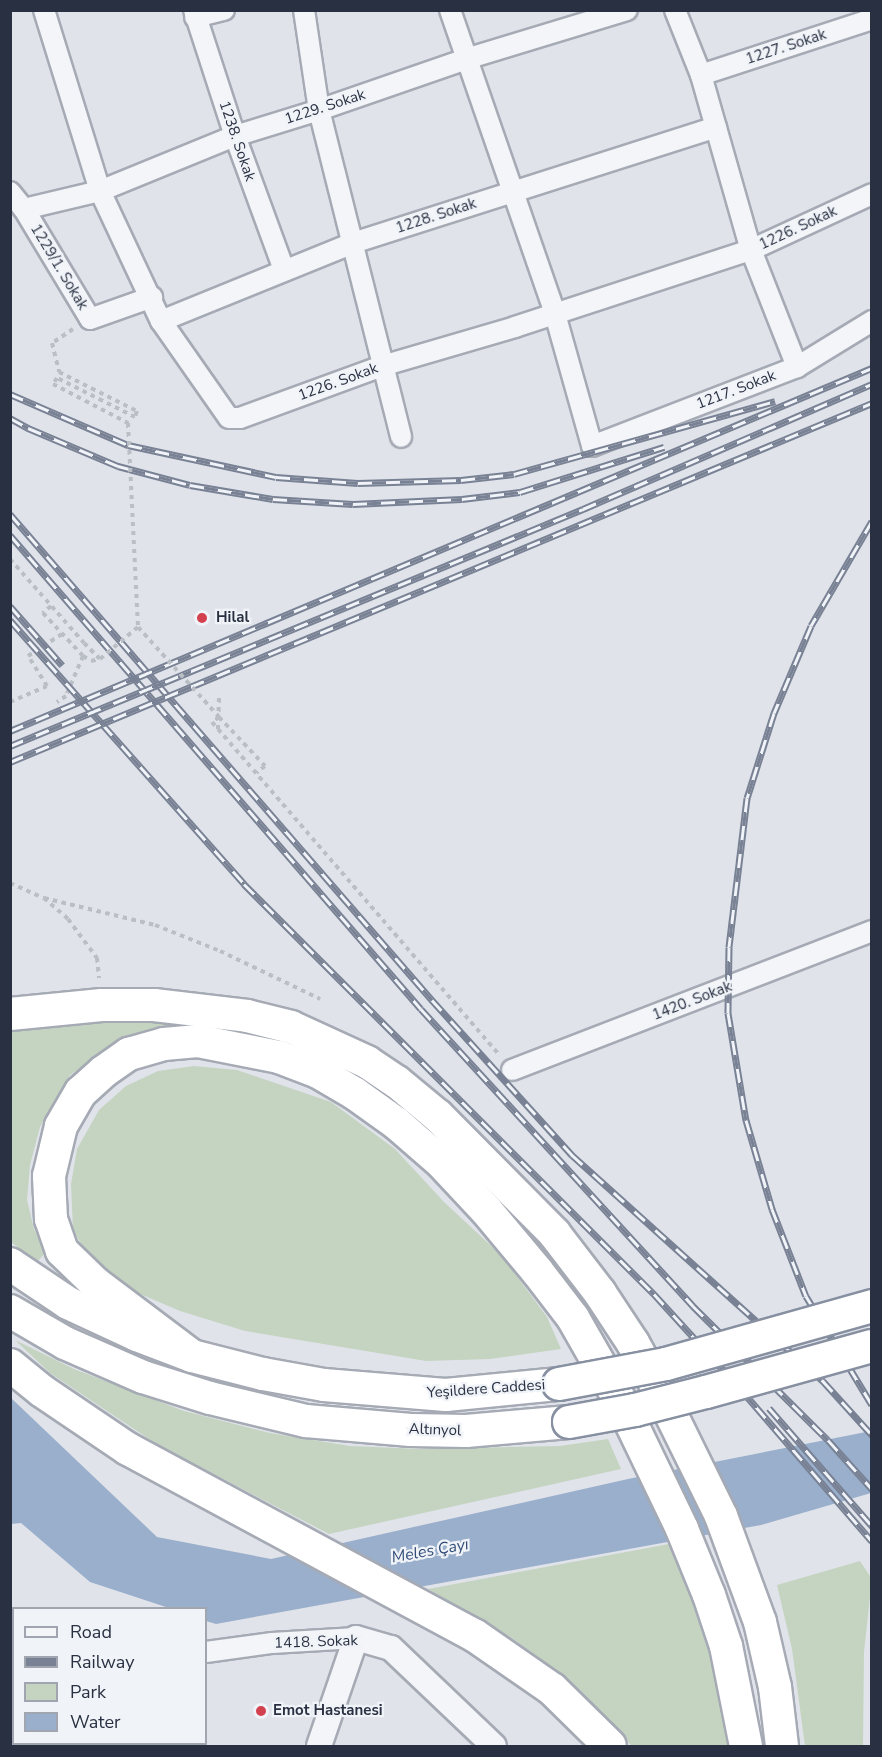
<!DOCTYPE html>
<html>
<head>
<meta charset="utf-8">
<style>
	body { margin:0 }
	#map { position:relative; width:882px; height:1757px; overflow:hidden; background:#e0e3ea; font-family:"Nunito Sans",sans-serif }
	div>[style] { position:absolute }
	.green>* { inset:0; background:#c5d4c1 }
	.water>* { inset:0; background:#9aafcb }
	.path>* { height:4px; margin-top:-2px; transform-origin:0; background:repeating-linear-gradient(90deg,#babec5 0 4.5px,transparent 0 9px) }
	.roads { filter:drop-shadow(2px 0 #a5aab4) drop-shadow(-2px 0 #a5aab4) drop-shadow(0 2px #a5aab4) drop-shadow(0 -2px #a5aab4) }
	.minor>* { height:20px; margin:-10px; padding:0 10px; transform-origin:10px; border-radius:10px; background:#f3f5f8 }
	.tertiary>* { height:24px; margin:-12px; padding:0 12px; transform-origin:12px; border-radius:12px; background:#f3f5f8 }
	.trunk>* { height:32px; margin:-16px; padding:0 16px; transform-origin:16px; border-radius:16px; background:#fff }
	.rail>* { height:7px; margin-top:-3.5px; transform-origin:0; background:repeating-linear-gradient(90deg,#f0f3f7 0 14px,#798294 0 28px); box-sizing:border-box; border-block:2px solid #798294 }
	.path-bridge>* { height:4px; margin-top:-2px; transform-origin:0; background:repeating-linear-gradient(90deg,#babec5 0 4.5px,transparent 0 9px) }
	.bridges { filter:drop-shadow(2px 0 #8790a1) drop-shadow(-2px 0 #8790a1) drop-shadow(0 2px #8790a1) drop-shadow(0 -2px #8790a1) }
	.trunk-bridge>* { height:32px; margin:-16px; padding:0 16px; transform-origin:16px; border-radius:16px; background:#fff }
	.dots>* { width:16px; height:16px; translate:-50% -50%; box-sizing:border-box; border:3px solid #f0f3f7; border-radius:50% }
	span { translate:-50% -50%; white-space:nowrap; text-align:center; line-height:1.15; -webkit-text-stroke:4.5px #f0f3f7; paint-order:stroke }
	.street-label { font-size:15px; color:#283042 }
	.poi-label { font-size:15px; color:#283042; font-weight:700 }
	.left { translate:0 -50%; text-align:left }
	.water-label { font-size:16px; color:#314c78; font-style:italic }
	.frame { position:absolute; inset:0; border:12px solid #283042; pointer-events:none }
	.legend { position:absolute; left:12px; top:1607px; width:195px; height:138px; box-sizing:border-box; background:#f0f3f7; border:2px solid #a0a5af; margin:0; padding:8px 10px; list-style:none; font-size:18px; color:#283042 }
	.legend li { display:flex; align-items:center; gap:12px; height:30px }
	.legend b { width:30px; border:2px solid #a0a5af }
</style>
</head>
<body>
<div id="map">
	<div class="green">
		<i style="clip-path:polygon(87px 1020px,147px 1020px,210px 1024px,112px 1047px,70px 1075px,40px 1127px,30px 1165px,27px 1200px,34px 1229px,46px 1252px,37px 1262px,11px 1242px,10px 1029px)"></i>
		<i style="clip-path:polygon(194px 1066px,237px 1070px,331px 1102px,395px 1149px,444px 1202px,502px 1256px,547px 1317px,561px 1349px,490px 1359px,426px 1361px,245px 1331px,180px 1311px,138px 1293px,90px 1259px,73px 1230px,71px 1184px,77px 1149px,99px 1110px,126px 1086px,158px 1071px)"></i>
		<i style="clip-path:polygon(15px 1340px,74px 1369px,184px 1411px,270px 1433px,350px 1446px,421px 1449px,560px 1446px,608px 1439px,621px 1469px,329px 1534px,158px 1445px,50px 1373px)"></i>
		<i style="clip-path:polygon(669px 1544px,700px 1619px,734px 1746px,632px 1746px,553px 1668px,513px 1639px,428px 1589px)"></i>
		<i style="clip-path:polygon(860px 1561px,872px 1579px,864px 1652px,863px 1746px,805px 1746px,792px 1649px,777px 1585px)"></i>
	</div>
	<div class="water">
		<i style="clip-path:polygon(10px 1397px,157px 1537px,271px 1559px,628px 1479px,871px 1431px,871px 1493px,761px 1525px,216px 1624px,206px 1621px,206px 1608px,169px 1608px,90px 1582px,21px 1523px,11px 1524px)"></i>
	</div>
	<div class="path">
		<i style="left:73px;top:329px;width:25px;rotate:146deg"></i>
		<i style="left:52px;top:343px;width:30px;rotate:76deg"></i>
		<i style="left:59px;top:372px;width:87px;rotate:26.6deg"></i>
		<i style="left:137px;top:411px;width:6px;rotate:108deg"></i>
		<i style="left:135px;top:417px;width:87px;rotate:-153.4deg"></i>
		<i style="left:57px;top:378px;width:7px;rotate:124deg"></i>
		<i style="left:53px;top:384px;width:85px;rotate:27.5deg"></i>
		<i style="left:10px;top:559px;width:112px;rotate:48.6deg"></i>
		<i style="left:51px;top:606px;width:11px;rotate:139deg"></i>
		<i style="left:43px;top:613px;width:59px;rotate:47.1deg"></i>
		<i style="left:83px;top:656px;width:43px;rotate:113deg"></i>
		<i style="left:66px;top:696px;width:11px;rotate:146deg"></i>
		<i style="left:83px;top:656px;width:9px;rotate:32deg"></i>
		<i style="left:91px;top:661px;width:9px;rotate:-13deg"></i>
		<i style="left:219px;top:698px;width:31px;rotate:92deg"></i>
		<i style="left:218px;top:729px;width:430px;rotate:49.2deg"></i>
		<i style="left:10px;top:702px;width:40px;rotate:-23.4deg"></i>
		<i style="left:47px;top:686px;width:36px;rotate:-122deg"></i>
		<i style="left:28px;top:656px;width:40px;rotate:-32.9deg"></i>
		<i style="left:219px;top:717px;width:67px;rotate:46.8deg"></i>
		<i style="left:265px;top:766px;width:11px;rotate:142deg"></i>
		<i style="left:212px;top:722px;width:8px;rotate:50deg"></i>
		<i style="left:10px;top:883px;width:37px;rotate:24deg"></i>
		<i style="left:44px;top:898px;width:32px;rotate:41deg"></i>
		<i style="left:68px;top:919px;width:49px;rotate:53.4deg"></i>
		<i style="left:97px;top:958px;width:20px;rotate:84deg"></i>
		<i style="left:44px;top:898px;width:114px;rotate:13.7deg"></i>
		<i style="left:155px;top:925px;width:70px;rotate:21.8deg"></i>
		<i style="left:220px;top:951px;width:111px;rotate:25.6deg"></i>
	</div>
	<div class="roads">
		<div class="minor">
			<i style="left:44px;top:10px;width:189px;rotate:72.8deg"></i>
			<i style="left:100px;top:191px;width:144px;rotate:64.9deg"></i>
			<i style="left:161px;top:321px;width:118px;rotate:55deg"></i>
			<i style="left:229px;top:418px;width:11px"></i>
			<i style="left:240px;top:418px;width:151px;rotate:-20.1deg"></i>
			<i style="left:382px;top:366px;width:139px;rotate:-16.3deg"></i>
			<i style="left:515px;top:327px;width:248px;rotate:-18.1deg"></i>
			<i style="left:751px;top:250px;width:133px;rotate:-24.8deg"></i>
			<i style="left:194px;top:10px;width:133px;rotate:72deg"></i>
			<i style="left:235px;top:136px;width:143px;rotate:69.9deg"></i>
			<i style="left:304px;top:10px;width:101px;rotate:81.5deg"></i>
			<i style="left:319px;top:110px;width:337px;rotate:75.9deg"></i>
			<i style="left:450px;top:10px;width:322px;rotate:70.9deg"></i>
			<i style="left:555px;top:314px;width:137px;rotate:74.3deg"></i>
			<i style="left:592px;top:446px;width:220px;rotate:-21.1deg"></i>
			<i style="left:797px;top:367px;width:88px;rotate:-31.5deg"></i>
			<i style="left:675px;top:10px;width:70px;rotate:68.2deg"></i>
			<i style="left:701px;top:75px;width:182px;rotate:74.1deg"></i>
			<i style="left:751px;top:250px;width:126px;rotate:68.5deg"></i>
			<i style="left:195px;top:17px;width:30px;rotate:-14deg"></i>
			<i style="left:701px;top:75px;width:180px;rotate:-18.1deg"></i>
			<i style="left:10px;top:192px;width:22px;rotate:51deg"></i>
			<i style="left:24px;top:209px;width:128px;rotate:59deg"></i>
			<i style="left:90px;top:319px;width:66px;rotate:-19.5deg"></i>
			<i style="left:24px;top:209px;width:78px;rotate:-13.3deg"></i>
			<i style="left:100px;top:191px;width:146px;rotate:-22.2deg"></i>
			<i style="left:235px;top:136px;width:88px;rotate:-17.2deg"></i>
			<i style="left:319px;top:110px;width:156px;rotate:-19.1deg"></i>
			<i style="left:466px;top:59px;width:168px;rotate:-16.9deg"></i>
			<i style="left:161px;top:321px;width:207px;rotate:-22.1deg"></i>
			<i style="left:353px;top:243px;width:381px;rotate:-17.7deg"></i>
			<i style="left:512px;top:1070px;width:386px;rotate:-21.1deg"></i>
			<i style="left:206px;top:1652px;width:67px;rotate:-7.8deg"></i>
			<i style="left:272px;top:1643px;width:84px;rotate:-3.4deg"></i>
			<i style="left:10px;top:1676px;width:4px"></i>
			<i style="left:99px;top:1744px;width:4px;rotate:34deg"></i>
		</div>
		<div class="tertiary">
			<i style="left:319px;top:1746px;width:114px;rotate:-71.1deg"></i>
			<i style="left:356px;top:1638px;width:36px;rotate:16deg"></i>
			<i style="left:391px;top:1648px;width:142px;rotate:43.6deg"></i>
		</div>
		<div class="trunk">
			<i style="left:10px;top:1014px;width:92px;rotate:-5.6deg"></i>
			<i style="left:102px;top:1005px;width:52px"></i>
			<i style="left:154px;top:1005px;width:94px;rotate:6.7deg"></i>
			<i style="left:247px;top:1016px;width:45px;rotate:14deg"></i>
			<i style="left:291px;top:1027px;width:84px;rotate:24.7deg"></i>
			<i style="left:367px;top:1062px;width:36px;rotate:34deg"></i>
			<i style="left:397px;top:1082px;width:53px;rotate:39.7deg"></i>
			<i style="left:438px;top:1116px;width:165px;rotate:45.2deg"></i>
			<i style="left:554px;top:1233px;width:76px;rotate:52.5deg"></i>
			<i style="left:600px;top:1293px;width:60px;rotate:56.6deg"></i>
			<i style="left:633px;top:1343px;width:58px;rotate:61.2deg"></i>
			<i style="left:661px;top:1394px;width:136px;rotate:63.8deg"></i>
			<i style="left:721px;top:1516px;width:113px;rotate:69.8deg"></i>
			<i style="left:760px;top:1622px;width:67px;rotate:77deg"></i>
			<i style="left:775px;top:1687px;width:59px;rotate:83.2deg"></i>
			<i style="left:10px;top:1264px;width:70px;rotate:33.9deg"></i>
			<i style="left:68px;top:1303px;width:76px;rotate:24.9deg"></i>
			<i style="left:137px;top:1335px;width:59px;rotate:20.9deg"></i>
			<i style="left:192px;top:1356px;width:73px;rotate:14.2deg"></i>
			<i style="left:263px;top:1374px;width:62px;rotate:10.2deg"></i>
			<i style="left:324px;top:1385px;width:122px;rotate:4.7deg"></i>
			<i style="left:446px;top:1395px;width:114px;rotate:-5.6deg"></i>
			<i style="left:10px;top:1311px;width:64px;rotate:30.2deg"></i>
			<i style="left:65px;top:1343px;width:85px;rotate:23.6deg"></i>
			<i style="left:143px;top:1377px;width:70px;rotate:17.4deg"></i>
			<i style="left:210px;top:1398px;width:99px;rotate:13.5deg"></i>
			<i style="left:306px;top:1421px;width:105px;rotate:4.9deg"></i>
			<i style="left:411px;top:1430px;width:55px;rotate:1deg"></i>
			<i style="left:466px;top:1431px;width:103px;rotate:-5deg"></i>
			<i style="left:192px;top:1356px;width:121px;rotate:-143deg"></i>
			<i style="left:95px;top:1283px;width:46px;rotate:-135.9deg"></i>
			<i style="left:62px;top:1251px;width:34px;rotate:-109deg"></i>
			<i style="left:51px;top:1219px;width:43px;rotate:-92.7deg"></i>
			<i style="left:49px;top:1176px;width:51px;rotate:-76.5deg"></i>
			<i style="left:61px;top:1126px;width:39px;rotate:-60deg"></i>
			<i style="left:81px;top:1092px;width:30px;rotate:-42deg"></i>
			<i style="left:103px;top:1072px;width:32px;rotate:-35deg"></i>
			<i style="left:129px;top:1054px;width:36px;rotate:-16deg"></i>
			<i style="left:164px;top:1044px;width:34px;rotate:-5deg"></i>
			<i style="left:198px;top:1041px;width:83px;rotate:11.2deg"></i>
			<i style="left:279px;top:1057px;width:42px;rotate:21deg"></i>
			<i style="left:318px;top:1072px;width:42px;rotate:30.3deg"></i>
			<i style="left:354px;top:1093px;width:52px;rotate:35.5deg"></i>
			<i style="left:396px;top:1123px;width:61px;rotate:41deg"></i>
			<i style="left:442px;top:1163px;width:64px;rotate:46.9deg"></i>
			<i style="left:486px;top:1210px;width:80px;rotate:50.1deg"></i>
			<i style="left:537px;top:1271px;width:59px;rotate:52.5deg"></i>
			<i style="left:573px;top:1318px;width:97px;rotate:60.3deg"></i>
			<i style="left:621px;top:1402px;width:141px;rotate:64.3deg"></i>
			<i style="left:682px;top:1529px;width:71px;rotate:67.8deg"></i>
			<i style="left:709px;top:1595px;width:54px;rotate:71.6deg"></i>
			<i style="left:726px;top:1646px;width:102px;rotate:78.7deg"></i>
			<i style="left:10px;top:1365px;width:41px;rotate:39.1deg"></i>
			<i style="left:42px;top:1391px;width:104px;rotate:34deg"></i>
			<i style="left:128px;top:1449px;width:393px;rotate:28.3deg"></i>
			<i style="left:474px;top:1635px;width:95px;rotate:34.7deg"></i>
			<i style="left:552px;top:1689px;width:81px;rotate:44.5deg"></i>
		</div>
	</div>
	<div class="rail">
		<i style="left:10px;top:394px;width:129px;rotate:23.4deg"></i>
		<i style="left:128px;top:445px;width:151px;rotate:12.2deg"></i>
		<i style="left:276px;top:477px;width:82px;rotate:4.2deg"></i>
		<i style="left:358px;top:483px;width:103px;rotate:-1.7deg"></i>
		<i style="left:461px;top:480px;width:53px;rotate:-6.5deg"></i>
		<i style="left:514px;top:474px;width:271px;rotate:-15.6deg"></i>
		<i style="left:10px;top:418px;width:21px;rotate:29deg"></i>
		<i style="left:28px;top:428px;width:98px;rotate:22.9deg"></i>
		<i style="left:118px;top:466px;width:74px;rotate:14.8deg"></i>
		<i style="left:190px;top:485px;width:84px;rotate:9.6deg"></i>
		<i style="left:273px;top:499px;width:80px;rotate:3.6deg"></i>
		<i style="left:353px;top:504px;width:109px;rotate:-2.6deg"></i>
		<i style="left:462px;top:499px;width:58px;rotate:-6.9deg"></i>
		<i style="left:520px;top:492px;width:151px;rotate:-17.4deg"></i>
		<i style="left:10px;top:514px;width:644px;rotate:49.03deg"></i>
		<i style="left:432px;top:1000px;width:209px;rotate:47.9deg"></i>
		<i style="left:572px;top:1155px;width:338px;rotate:42deg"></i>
		<i style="left:823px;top:1381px;width:73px;rotate:47.8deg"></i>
		<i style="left:872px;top:521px;width:121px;rotate:120.2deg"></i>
		<i style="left:811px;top:626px;width:95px;rotate:113deg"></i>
		<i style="left:774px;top:713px;width:89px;rotate:107.6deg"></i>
		<i style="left:747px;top:798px;width:150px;rotate:96.9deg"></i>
		<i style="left:729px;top:947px;width:66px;rotate:90.9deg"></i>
		<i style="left:728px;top:1013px;width:109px;rotate:80.5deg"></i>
		<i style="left:746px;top:1120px;width:93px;rotate:73.7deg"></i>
		<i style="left:772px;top:1209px;width:93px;rotate:68.7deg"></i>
		<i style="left:806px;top:1296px;width:127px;rotate:58.8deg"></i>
		<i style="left:10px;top:535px;width:627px;rotate:49.07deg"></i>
		<i style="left:421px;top:1009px;width:403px;rotate:47.5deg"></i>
		<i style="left:693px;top:1306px;width:190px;rotate:44.8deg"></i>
		<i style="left:828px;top:1440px;width:66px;rotate:48.1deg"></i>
		<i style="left:10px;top:606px;width:79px;rotate:48.6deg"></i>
		<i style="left:10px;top:620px;width:353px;rotate:48.4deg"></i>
		<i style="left:244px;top:884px;width:580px;rotate:45deg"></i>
		<i style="left:654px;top:1294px;width:125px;rotate:47.6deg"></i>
		<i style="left:738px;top:1386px;width:205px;rotate:49.2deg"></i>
		<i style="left:10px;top:731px;width:935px;rotate:-22.84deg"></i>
		<i style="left:10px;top:746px;width:620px;rotate:-22.47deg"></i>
		<i style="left:583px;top:509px;width:315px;rotate:-23.4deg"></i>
		<i style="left:10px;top:762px;width:934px;rotate:-22.61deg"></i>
		<i style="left:769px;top:1408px;width:157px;rotate:48.9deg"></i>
	</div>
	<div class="path-bridge">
		<i style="left:128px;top:423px;width:204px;rotate:87.2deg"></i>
		<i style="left:138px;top:627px;width:121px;rotate:48deg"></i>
		<i style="left:219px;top:717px;width:9px;rotate:144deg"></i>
		<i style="left:84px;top:643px;width:23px;rotate:45deg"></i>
		<i style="left:100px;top:659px;width:50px;rotate:-40.1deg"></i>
	</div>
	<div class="bridges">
		<div class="trunk-bridge">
			<i style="left:559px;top:1384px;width:109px;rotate:-10.6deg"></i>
			<i style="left:666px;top:1364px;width:214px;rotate:-15.7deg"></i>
			<i style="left:569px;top:1422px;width:67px;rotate:-10.3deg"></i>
			<i style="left:635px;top:1410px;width:73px;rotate:-14.2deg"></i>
			<i style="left:706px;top:1392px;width:172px;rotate:-15.5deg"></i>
		</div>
	</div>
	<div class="dots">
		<i style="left:202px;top:618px;background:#d3414e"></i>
		<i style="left:261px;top:1711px;background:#d3414e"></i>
	</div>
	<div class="street-label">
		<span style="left:786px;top:47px;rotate:-18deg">1227. Sokak</span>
		<span style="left:325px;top:107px;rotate:-18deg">1229. Sokak</span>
		<span style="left:237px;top:141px;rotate:71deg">1238. Sokak</span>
		<span style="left:436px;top:216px;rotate:-18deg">1228. Sokak</span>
		<span style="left:798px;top:228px;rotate:-25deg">1226. Sokak</span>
		<span style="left:59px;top:267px;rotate:59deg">1229/1. Sokak</span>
		<span style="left:338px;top:382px;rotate:-20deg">1226. Sokak</span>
		<span style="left:736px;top:390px;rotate:-21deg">1217. Sokak</span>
		<span style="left:692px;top:1001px;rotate:-21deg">1420. Sokak</span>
		<span style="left:486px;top:1389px;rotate:-4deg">Yeşildere Caddesi</span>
		<span style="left:435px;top:1430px;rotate:2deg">Altınyol</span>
		<span style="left:316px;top:1642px;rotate:-2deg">1418. Sokak</span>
	</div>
	<div class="poi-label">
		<span class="left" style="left:216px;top:618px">Hilal</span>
		<span class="left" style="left:273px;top:1711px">Emot Hastanesi</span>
	</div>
	<div class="water-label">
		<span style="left:430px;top:1551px;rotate:-10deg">Meles Çayı</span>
	</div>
	<div class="frame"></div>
	<ul class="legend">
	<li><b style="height:8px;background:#f3f5f8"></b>Road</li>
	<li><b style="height:8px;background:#798294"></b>Railway</li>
	<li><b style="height:16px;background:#c5d4c1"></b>Park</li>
	<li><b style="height:16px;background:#9aafcb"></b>Water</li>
	</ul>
</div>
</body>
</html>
